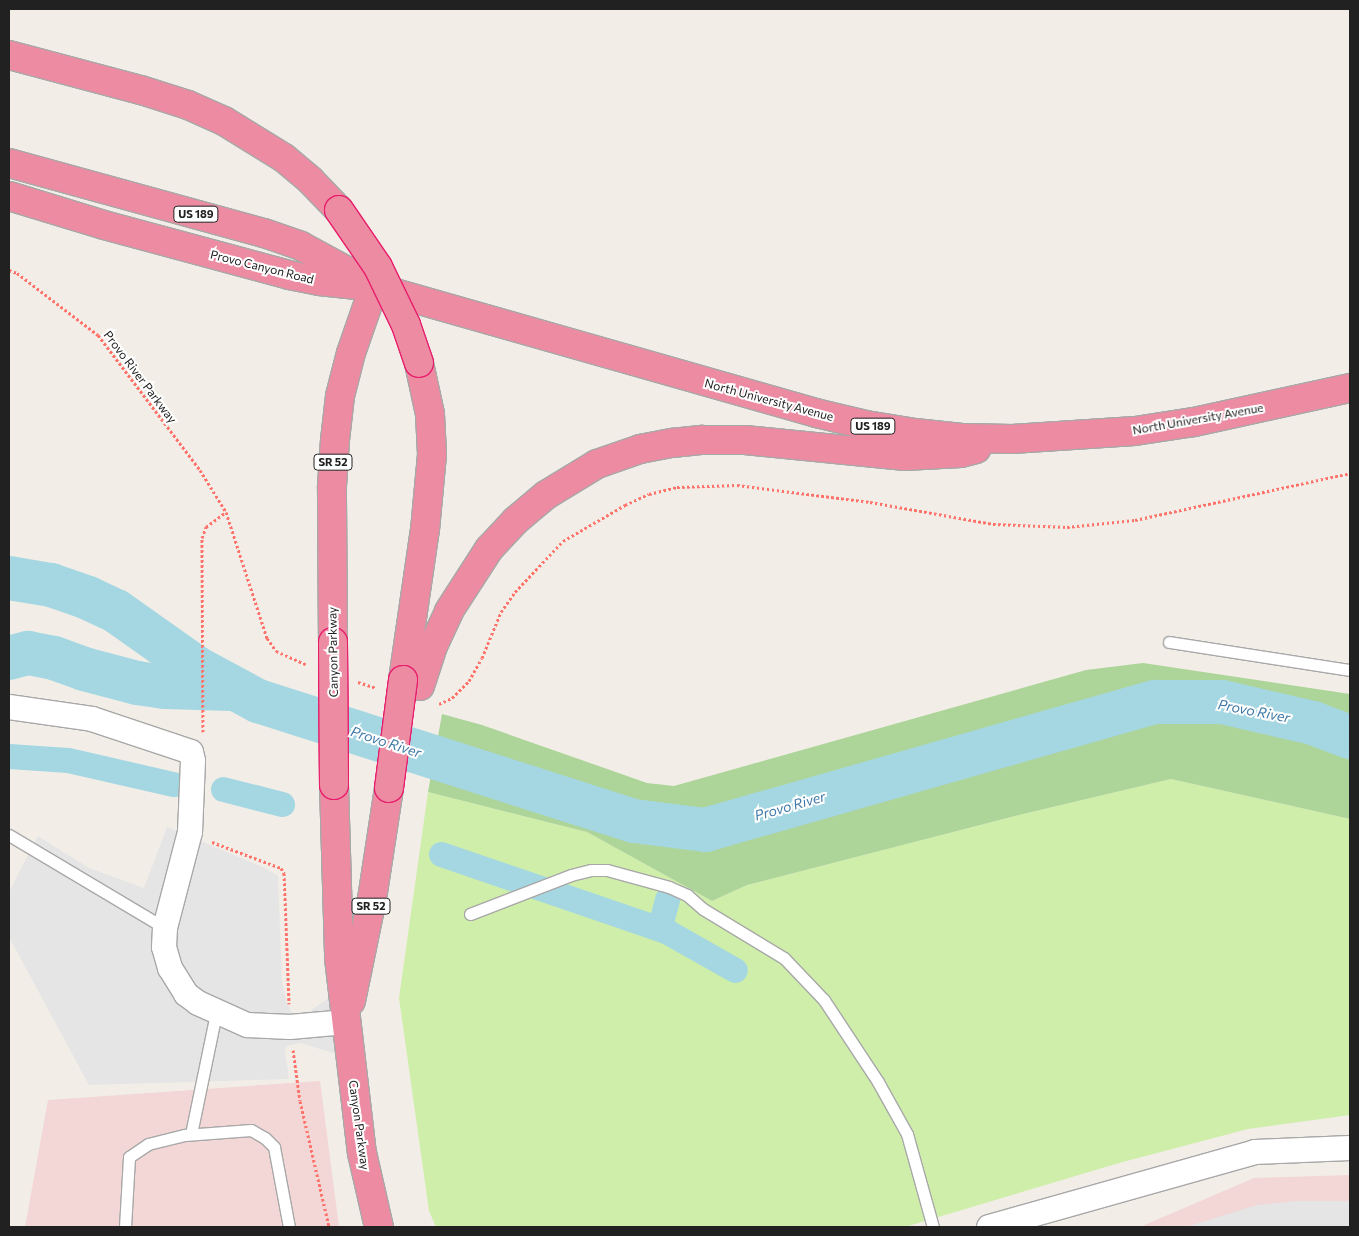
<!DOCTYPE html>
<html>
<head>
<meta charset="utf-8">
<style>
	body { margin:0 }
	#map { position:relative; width:1359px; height:1236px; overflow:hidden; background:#f2eee7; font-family:Commissioner,sans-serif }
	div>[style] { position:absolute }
	.commercial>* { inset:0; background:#f3d6d6 }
	.grass>* { inset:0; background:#cfeeaa }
	.forest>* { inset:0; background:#add499 }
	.parking>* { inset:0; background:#e5e5e5 }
	.canal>* { height:25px; margin:-12.5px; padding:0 12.5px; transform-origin:12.5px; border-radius:12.5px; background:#a5d7e2 }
	.river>* { height:44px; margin:-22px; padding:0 22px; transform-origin:22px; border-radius:22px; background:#a5d7e2 }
	.path>* { height:3px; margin-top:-1.5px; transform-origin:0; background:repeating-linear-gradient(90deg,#ff736b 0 2.5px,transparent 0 5px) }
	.roads { filter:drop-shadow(1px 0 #a8a8a8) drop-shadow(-1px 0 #a8a8a8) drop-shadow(0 1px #a8a8a8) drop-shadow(0 -1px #a8a8a8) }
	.lane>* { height:11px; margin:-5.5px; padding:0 5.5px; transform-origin:5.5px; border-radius:5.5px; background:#fff }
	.street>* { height:24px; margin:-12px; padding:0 12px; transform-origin:12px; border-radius:12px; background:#fff }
	.highway>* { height:28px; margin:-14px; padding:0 14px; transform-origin:14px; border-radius:14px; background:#ed8ba2 }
	.bridges { filter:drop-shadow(1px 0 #e71d6c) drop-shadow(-1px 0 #e71d6c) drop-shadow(0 1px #e71d6c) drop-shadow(0 -1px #e71d6c) }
	.highway-bridge>* { height:28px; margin:-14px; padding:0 14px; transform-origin:14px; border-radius:14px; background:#ed8ba2 }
	span { translate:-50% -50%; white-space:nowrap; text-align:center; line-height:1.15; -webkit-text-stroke:4px #fff; paint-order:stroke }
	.shield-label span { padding:1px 4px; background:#fff; border:1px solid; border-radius:4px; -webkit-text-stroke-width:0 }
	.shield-label { font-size:11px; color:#212121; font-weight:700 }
	.street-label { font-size:12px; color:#212121 }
	.water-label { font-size:14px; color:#4079a7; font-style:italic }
	.frame { position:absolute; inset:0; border:10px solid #212121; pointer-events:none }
</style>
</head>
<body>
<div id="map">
	<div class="commercial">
		<i style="clip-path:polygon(320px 1081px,339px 1227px,25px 1227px,48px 1100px)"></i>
		<i style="clip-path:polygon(1350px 1175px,1350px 1227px,1140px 1227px,1254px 1178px)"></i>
	</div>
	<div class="grass">
		<i style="clip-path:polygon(1171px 779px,1350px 819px,1350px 1115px,1248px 1129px,1119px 1163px,905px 1227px,436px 1227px,429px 1211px,399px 998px,428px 792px,587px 832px,712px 901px,747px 885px,1023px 814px)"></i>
	</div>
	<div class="forest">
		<i style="clip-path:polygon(1143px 663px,1350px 694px,1350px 819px,1171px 779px,1023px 814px,747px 885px,712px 901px,587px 832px,428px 792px,442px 714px,482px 725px,647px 783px,674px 786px,1086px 670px)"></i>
	</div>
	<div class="parking">
		<i style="clip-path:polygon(167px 827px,265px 868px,278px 876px,282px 981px,287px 1003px,293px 1016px,304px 1015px,342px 989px,350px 1058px,300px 1043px,287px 1046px,285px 1050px,289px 1079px,89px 1085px,9px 937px,9px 892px,38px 836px,89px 868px,144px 888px)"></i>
		<i style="clip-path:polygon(1296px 1201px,1350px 1201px,1350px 1227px,1186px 1227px,1257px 1205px)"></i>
	</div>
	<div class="canal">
		<i style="left:9px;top:756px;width:59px;rotate:3.9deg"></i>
		<i style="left:68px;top:760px;width:108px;rotate:12.9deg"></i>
		<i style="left:223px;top:789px;width:61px;rotate:14.3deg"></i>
		<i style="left:441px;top:854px;width:238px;rotate:18.9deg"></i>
		<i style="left:666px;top:931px;width:79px;rotate:29.5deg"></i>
		<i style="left:666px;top:931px;width:10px;rotate:-119deg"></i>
		<i style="left:661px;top:922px;width:24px;rotate:-75deg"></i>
	</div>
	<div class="river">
		<i style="left:9px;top:578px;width:43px;rotate:9.5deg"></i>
		<i style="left:51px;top:585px;width:39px;rotate:19deg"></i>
		<i style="left:88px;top:598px;width:31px;rotate:25deg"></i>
		<i style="left:116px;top:611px;width:97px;rotate:35.3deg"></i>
		<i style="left:195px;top:667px;width:72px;rotate:28.4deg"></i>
		<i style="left:258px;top:701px;width:395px;rotate:17.7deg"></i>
		<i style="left:634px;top:821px;width:72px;rotate:7.2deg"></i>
		<i style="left:705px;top:830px;width:468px;rotate:-15.9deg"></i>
		<i style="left:1155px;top:702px;width:67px"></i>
		<i style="left:1222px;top:702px;width:93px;rotate:13deg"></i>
		<i style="left:1313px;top:723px;width:40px;rotate:21deg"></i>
		<i style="left:9px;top:658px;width:20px;rotate:-15deg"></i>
		<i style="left:28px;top:653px;width:26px;rotate:11deg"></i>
		<i style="left:54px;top:658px;width:32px;rotate:20deg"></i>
		<i style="left:84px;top:669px;width:55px;rotate:14.8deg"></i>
		<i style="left:137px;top:683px;width:28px;rotate:8deg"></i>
		<i style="left:165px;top:687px;width:67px;rotate:1.7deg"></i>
	</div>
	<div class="path">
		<i style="left:9px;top:270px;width:9px;rotate:21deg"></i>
		<i style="left:17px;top:273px;width:102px;rotate:37.4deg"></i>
		<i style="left:98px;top:335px;width:169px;rotate:52.9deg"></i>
		<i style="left:200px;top:470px;width:49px;rotate:58.2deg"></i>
		<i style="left:226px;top:512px;width:133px;rotate:72deg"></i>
		<i style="left:267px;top:638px;width:16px;rotate:55deg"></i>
		<i style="left:276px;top:651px;width:34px;rotate:24deg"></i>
		<i style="left:358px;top:682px;width:19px;rotate:18deg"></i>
		<i style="left:439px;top:704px;width:14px;rotate:-25deg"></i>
		<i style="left:452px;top:698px;width:24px;rotate:-45deg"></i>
		<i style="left:469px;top:681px;width:26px;rotate:-61deg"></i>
		<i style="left:482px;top:658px;width:50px;rotate:-67.6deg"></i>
		<i style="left:501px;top:612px;width:24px;rotate:-55deg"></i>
		<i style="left:515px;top:592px;width:70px;rotate:-46.7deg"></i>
		<i style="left:563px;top:541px;width:72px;rotate:-30.1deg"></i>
		<i style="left:625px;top:505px;width:26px;rotate:-25deg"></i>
		<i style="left:649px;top:494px;width:29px;rotate:-14deg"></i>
		<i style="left:677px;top:487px;width:60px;rotate:-1.9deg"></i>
		<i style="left:737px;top:485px;width:134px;rotate:7.3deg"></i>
		<i style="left:870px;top:502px;width:125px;rotate:10.1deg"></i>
		<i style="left:993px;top:524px;width:74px;rotate:2.3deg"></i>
		<i style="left:1067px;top:527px;width:68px;rotate:-5.9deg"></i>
		<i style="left:1135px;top:520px;width:220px;rotate:-12.3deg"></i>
		<i style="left:203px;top:732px;width:194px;rotate:-90.3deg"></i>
		<i style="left:202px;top:538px;width:12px;rotate:-70deg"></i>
		<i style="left:206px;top:527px;width:25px;rotate:-37deg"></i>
		<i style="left:212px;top:842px;width:74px;rotate:20.6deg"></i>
		<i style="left:281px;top:868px;width:6px;rotate:59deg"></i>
		<i style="left:284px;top:873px;width:131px;rotate:87.8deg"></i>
		<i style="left:293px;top:1050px;width:51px;rotate:82.2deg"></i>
		<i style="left:300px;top:1101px;width:129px;rotate:77deg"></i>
	</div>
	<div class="roads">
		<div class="lane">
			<i style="left:1169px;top:642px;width:183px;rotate:8.8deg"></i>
			<i style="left:9px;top:835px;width:182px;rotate:30.8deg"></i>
			<i style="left:470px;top:914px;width:108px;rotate:-21.1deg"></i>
			<i style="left:571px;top:875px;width:21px;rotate:-14deg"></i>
			<i style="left:591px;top:870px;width:16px"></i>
			<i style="left:607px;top:870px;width:64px;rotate:15.3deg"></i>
			<i style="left:669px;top:887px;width:20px;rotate:24deg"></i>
			<i style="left:687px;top:895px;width:21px;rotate:41deg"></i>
			<i style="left:703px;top:909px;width:95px;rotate:31.2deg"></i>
			<i style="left:784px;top:958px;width:58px;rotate:46.4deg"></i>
			<i style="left:824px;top:1000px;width:98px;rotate:56.6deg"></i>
			<i style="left:878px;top:1082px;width:60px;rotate:60.9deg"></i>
			<i style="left:907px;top:1134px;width:97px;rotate:74.4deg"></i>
			<i style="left:191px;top:1134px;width:124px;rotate:-78.3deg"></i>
			<i style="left:125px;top:1227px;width:70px;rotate:-86.7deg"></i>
			<i style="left:129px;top:1157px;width:23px;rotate:-34deg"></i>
			<i style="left:148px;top:1144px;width:38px;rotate:-14deg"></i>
			<i style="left:185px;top:1135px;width:66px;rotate:-4.3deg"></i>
			<i style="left:251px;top:1130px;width:16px;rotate:30deg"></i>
			<i style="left:265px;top:1138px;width:13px;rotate:45deg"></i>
			<i style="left:274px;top:1147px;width:81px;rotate:79.4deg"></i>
		</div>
		<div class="street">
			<i style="left:9px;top:707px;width:84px;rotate:8.2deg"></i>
			<i style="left:92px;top:719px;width:104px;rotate:18.4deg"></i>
			<i style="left:191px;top:752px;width:9px;rotate:77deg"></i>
			<i style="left:193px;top:761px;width:71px;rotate:92.4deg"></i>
			<i style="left:190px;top:832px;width:99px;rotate:104.6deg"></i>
			<i style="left:165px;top:928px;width:19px;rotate:93deg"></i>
			<i style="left:164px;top:947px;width:22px;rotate:74deg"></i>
			<i style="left:170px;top:968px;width:31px;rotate:58deg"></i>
			<i style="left:186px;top:994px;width:15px;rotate:37deg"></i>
			<i style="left:198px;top:1003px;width:54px;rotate:24.2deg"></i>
			<i style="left:247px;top:1025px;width:43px;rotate:2.7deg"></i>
			<i style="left:290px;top:1027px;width:56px;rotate:-5.1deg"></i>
			<i style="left:989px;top:1227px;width:276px;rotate:-15.7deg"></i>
			<i style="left:1255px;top:1152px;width:95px;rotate:-2.4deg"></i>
		</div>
		<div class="highway">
			<i style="left:9px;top:55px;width:137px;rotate:14.9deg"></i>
			<i style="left:141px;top:90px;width:49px;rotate:17.7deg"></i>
			<i style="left:188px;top:105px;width:39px;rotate:24deg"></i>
			<i style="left:224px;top:121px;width:70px;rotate:31.7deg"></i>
			<i style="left:284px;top:158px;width:35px;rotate:40deg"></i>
			<i style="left:311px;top:181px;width:40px;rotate:46deg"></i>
			<i style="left:9px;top:163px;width:264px;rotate:15.4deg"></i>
			<i style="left:264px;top:233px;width:39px;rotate:19deg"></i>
			<i style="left:301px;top:246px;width:75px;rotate:28.6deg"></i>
			<i style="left:9px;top:196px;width:99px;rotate:17deg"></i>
			<i style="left:104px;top:225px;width:192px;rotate:15.1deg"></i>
			<i style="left:289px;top:275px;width:31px;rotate:11deg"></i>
			<i style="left:319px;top:281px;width:55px;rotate:6.2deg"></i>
			<i style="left:374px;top:287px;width:460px;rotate:15.9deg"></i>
			<i style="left:816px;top:413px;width:51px;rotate:13.5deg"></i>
			<i style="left:866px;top:425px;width:50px;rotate:9.3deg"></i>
			<i style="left:915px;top:433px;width:47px;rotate:6.1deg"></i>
			<i style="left:962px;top:438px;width:50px;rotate:1.1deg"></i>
			<i style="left:1012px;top:439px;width:123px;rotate:-3.7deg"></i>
			<i style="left:1135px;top:431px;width:60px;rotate:-8.7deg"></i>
			<i style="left:1194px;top:422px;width:160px;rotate:-12.3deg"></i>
			<i style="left:333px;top:642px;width:156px;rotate:-90.4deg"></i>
			<i style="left:332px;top:486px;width:46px;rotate:-86.3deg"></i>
			<i style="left:335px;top:440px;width:44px;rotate:-83.5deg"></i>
			<i style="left:340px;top:396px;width:44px;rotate:-75.7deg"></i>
			<i style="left:351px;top:353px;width:70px;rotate:-70.8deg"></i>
			<i style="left:403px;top:680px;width:152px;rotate:-81.7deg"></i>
			<i style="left:425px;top:530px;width:76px;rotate:-84.7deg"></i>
			<i style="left:432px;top:454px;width:40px;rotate:-92.9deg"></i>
			<i style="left:430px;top:414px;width:52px;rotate:-102.2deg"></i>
			<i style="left:420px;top:686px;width:42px;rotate:-72deg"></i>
			<i style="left:433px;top:646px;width:38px;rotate:-65deg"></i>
			<i style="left:449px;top:611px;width:74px;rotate:-57.2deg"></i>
			<i style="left:489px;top:549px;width:38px;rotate:-47deg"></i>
			<i style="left:515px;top:521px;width:40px;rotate:-40deg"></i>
			<i style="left:546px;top:495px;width:60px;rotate:-31.3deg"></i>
			<i style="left:597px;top:464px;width:46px;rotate:-19.2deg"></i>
			<i style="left:640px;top:449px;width:33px;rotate:-11deg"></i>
			<i style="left:672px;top:443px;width:31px;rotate:-6deg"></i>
			<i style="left:703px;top:440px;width:42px"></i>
			<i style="left:745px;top:440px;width:161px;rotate:5.7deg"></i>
			<i style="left:905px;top:456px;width:56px;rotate:-3.1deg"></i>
			<i style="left:961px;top:453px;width:16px;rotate:-15deg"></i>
			<i style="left:334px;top:785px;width:173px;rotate:88.3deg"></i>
			<i style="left:339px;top:958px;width:196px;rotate:83.3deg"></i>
			<i style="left:362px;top:1153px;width:76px;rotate:77.1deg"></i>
			<i style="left:351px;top:1001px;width:104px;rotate:-78.4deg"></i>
			<i style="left:372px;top:899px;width:112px;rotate:-81.3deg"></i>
		</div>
	</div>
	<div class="bridges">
		<div class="highway-bridge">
			<i style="left:339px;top:210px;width:69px;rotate:55.6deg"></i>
			<i style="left:378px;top:267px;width:64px;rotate:64.2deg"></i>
			<i style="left:406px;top:325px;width:40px;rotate:71.1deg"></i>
			<i style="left:333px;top:642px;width:143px;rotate:89.6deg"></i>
			<i style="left:389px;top:788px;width:109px;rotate:-82.6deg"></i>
		</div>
	</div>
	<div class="shield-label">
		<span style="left:196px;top:214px">US 189</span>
		<span style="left:873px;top:426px">US 189</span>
		<span style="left:333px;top:462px">SR 52</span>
		<span style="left:371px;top:906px">SR 52</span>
	</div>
	<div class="street-label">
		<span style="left:262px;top:267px;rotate:14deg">Provo Canyon Road</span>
		<span style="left:140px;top:377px;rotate:53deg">Provo River Parkway</span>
		<span style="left:769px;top:400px;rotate:15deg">North University Avenue</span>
		<span style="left:1198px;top:419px;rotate:-10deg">North University Avenue</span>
		<span style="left:333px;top:652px;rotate:-91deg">Canyon Parkway</span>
		<span style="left:359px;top:1125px;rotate:82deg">Canyon Parkway</span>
	</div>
	<div class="water-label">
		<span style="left:1254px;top:711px;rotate:11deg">Provo River</span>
		<span style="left:386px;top:742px;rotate:18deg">Provo River</span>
		<span style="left:790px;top:806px;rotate:-16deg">Provo River</span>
	</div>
	<div class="frame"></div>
</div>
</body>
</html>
